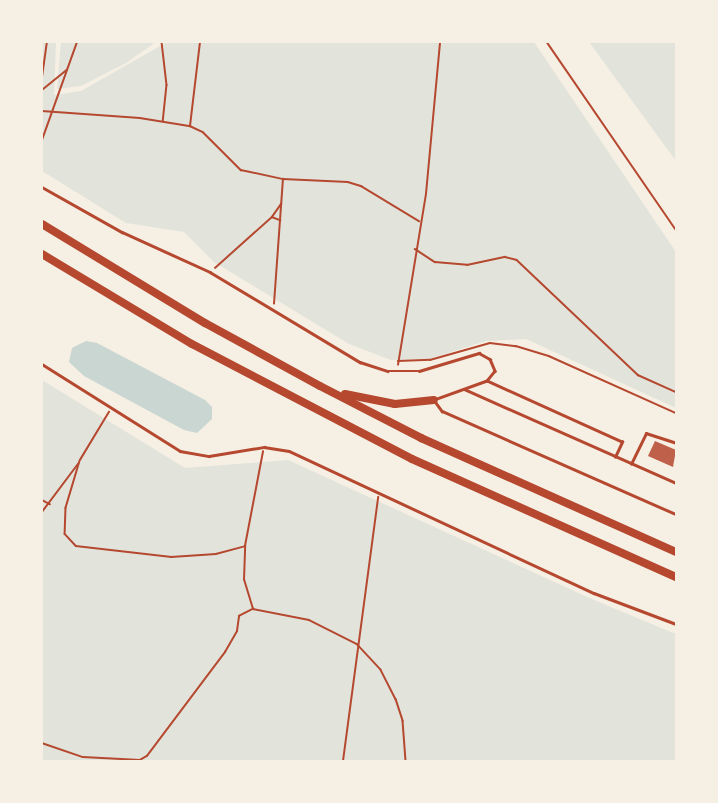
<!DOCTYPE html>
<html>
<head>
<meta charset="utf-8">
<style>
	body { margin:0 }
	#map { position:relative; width:718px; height:803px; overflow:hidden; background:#f6efe4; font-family:Rubik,sans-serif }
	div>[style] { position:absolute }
	.green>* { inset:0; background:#e2e4dc }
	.water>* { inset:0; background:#c9d6d2 }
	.building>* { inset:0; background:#bf614a }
	.path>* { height:1.5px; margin:-0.75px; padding:0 0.75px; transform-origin:0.75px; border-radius:0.75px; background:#b5482f }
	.service>* { height:2.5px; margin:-1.25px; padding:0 1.25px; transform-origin:1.25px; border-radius:1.25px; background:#b5482f }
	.motorway>* { height:8px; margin:-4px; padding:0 4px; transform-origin:4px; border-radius:4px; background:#b5482f }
	span { translate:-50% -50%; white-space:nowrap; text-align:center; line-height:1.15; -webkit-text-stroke:3px #f6efe4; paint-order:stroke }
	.frame { position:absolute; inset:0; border:43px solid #f6efe4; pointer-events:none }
</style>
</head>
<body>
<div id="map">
	<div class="green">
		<i style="clip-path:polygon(42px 42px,56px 42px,54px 95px,81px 91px,167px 42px,534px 42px,676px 252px,676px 408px,526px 339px,486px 341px,429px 359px,391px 360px,349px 344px,214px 262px,184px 232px,126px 223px,42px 171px)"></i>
		<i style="clip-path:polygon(61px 42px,156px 42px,126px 63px,81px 86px,57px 89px)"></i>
		<i style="clip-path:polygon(589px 42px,676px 42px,676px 161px)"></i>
		<i style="clip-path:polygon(42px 380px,185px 468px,288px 460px,594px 600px,676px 634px,676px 761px,42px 761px)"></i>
	</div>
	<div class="water">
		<i style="clip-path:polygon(86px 341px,97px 343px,205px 400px,212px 407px,212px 419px,197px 433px,184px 430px,84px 376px,69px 362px,72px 348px)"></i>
	</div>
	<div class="building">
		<i style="clip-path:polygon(655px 441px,676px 450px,673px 467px,648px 456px)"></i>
	</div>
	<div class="path">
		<i style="left:162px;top:42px;width:43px;rotate:83.4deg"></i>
		<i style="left:167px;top:85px;width:36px;rotate:96deg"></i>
		<i style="left:547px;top:42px;width:228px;rotate:55.5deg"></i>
		<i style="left:42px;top:77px;width:35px;rotate:-82deg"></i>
		<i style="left:42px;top:90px;width:32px;rotate:-39deg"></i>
		<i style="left:42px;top:111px;width:98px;rotate:4.1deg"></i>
		<i style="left:140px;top:118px;width:51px;rotate:9.1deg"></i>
		<i style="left:190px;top:126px;width:14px;rotate:25deg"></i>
		<i style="left:203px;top:132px;width:54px;rotate:45deg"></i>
		<i style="left:241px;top:170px;width:43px;rotate:12.1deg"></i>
		<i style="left:283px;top:179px;width:65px;rotate:2.6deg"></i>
		<i style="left:348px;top:182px;width:14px;rotate:17deg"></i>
		<i style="left:361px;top:186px;width:68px;rotate:31.1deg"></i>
		<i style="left:190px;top:126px;width:85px;rotate:-83.2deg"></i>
		<i style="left:42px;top:140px;width:104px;rotate:-70.3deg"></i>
		<i style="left:272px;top:217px;width:9px;rotate:21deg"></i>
		<i style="left:415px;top:249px;width:24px;rotate:33deg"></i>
		<i style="left:435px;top:262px;width:32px;rotate:5deg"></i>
		<i style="left:467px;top:265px;width:39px;rotate:-12deg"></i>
		<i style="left:505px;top:257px;width:12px;rotate:14deg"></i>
		<i style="left:517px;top:260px;width:167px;rotate:43.5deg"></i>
		<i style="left:638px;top:375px;width:42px;rotate:24.1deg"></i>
		<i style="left:215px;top:268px;width:76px;rotate:-41.8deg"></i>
		<i style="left:272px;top:217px;width:16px;rotate:-55deg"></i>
		<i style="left:274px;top:304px;width:125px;rotate:-85.9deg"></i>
		<i style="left:398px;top:361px;width:32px;rotate:-2deg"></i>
		<i style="left:430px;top:360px;width:62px;rotate:-15.8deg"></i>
		<i style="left:490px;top:343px;width:26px;rotate:7deg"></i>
		<i style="left:516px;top:346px;width:34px;rotate:17deg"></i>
		<i style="left:549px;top:356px;width:139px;rotate:24.2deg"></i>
		<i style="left:398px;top:365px;width:173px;rotate:-80.7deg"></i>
		<i style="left:426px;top:194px;width:153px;rotate:-84.7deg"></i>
		<i style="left:80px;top:460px;width:56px;rotate:-58.9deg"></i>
		<i style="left:80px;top:461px;width:49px;rotate:106.6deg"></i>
		<i style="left:66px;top:508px;width:26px;rotate:92deg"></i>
		<i style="left:65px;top:534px;width:16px;rotate:47deg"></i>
		<i style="left:76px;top:546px;width:96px;rotate:6.6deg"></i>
		<i style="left:171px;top:557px;width:45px;rotate:-3.8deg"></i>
		<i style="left:216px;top:554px;width:30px;rotate:-15deg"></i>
		<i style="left:42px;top:500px;width:9px;rotate:27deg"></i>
		<i style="left:42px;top:512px;width:60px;rotate:-53.1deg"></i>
		<i style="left:253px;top:609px;width:30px;rotate:-107deg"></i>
		<i style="left:244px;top:580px;width:34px;rotate:-88deg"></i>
		<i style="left:245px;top:546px;width:96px;rotate:-79.2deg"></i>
		<i style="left:42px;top:743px;width:43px;rotate:18.9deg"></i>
		<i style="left:83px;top:757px;width:57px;rotate:3deg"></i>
		<i style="left:140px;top:760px;width:8px;rotate:-30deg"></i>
		<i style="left:147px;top:756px;width:130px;rotate:-53.1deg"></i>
		<i style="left:225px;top:652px;width:24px;rotate:-60deg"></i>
		<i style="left:237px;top:631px;width:15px;rotate:-82deg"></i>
		<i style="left:239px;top:616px;width:16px;rotate:-27deg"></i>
		<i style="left:253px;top:609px;width:57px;rotate:11.1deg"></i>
		<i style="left:309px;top:620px;width:54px;rotate:26.6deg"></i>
		<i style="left:357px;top:644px;width:35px;rotate:47deg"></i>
		<i style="left:381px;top:670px;width:33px;rotate:63deg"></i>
		<i style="left:396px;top:699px;width:23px;rotate:72deg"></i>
		<i style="left:403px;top:721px;width:40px;rotate:85.7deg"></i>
		<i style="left:343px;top:761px;width:266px;rotate:-82.4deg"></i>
	</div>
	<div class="service">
		<i style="left:42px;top:187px;width:92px;rotate:29.4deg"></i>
		<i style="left:122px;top:232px;width:97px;rotate:24.4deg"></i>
		<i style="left:210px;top:272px;width:175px;rotate:31deg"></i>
		<i style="left:360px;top:362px;width:29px;rotate:18deg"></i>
		<i style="left:388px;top:371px;width:31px"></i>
		<i style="left:419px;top:371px;width:63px;rotate:-16.7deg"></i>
		<i style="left:479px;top:353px;width:13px;rotate:29deg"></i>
		<i style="left:490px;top:359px;width:13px;rotate:67deg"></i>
		<i style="left:495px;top:371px;width:13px;rotate:129deg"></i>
		<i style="left:42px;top:364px;width:163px;rotate:32.2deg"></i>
		<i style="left:180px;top:451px;width:29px;rotate:10deg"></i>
		<i style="left:209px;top:456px;width:56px;rotate:-9.3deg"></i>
		<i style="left:264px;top:447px;width:25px;rotate:9deg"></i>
		<i style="left:289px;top:451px;width:336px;rotate:25deg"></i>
		<i style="left:594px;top:593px;width:88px;rotate:20.7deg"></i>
		<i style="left:464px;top:389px;width:232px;rotate:23.9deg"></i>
		<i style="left:615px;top:457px;width:17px;rotate:-65deg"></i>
		<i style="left:622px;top:442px;width:148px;rotate:-155.7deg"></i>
		<i style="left:487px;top:381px;width:56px;rotate:160.3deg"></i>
		<i style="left:434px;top:400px;width:14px;rotate:54deg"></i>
		<i style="left:442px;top:411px;width:256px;rotate:23.8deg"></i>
		<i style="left:631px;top:464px;width:34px;rotate:-64deg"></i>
		<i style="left:646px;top:433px;width:32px;rotate:18deg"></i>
	</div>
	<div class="motorway">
		<i style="left:42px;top:224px;width:191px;rotate:31.3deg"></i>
		<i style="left:205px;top:323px;width:131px;rotate:28.7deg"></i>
		<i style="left:320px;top:386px;width:114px;rotate:27.2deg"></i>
		<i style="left:421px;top:438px;width:279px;rotate:24.1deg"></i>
		<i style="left:42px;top:254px;width:175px;rotate:31deg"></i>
		<i style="left:192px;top:344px;width:248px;rotate:27.6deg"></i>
		<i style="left:412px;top:459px;width:289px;rotate:24.1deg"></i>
		<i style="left:345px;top:394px;width:51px;rotate:11.3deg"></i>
		<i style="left:395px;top:404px;width:39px;rotate:-6deg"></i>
	</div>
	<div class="frame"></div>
</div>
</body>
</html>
